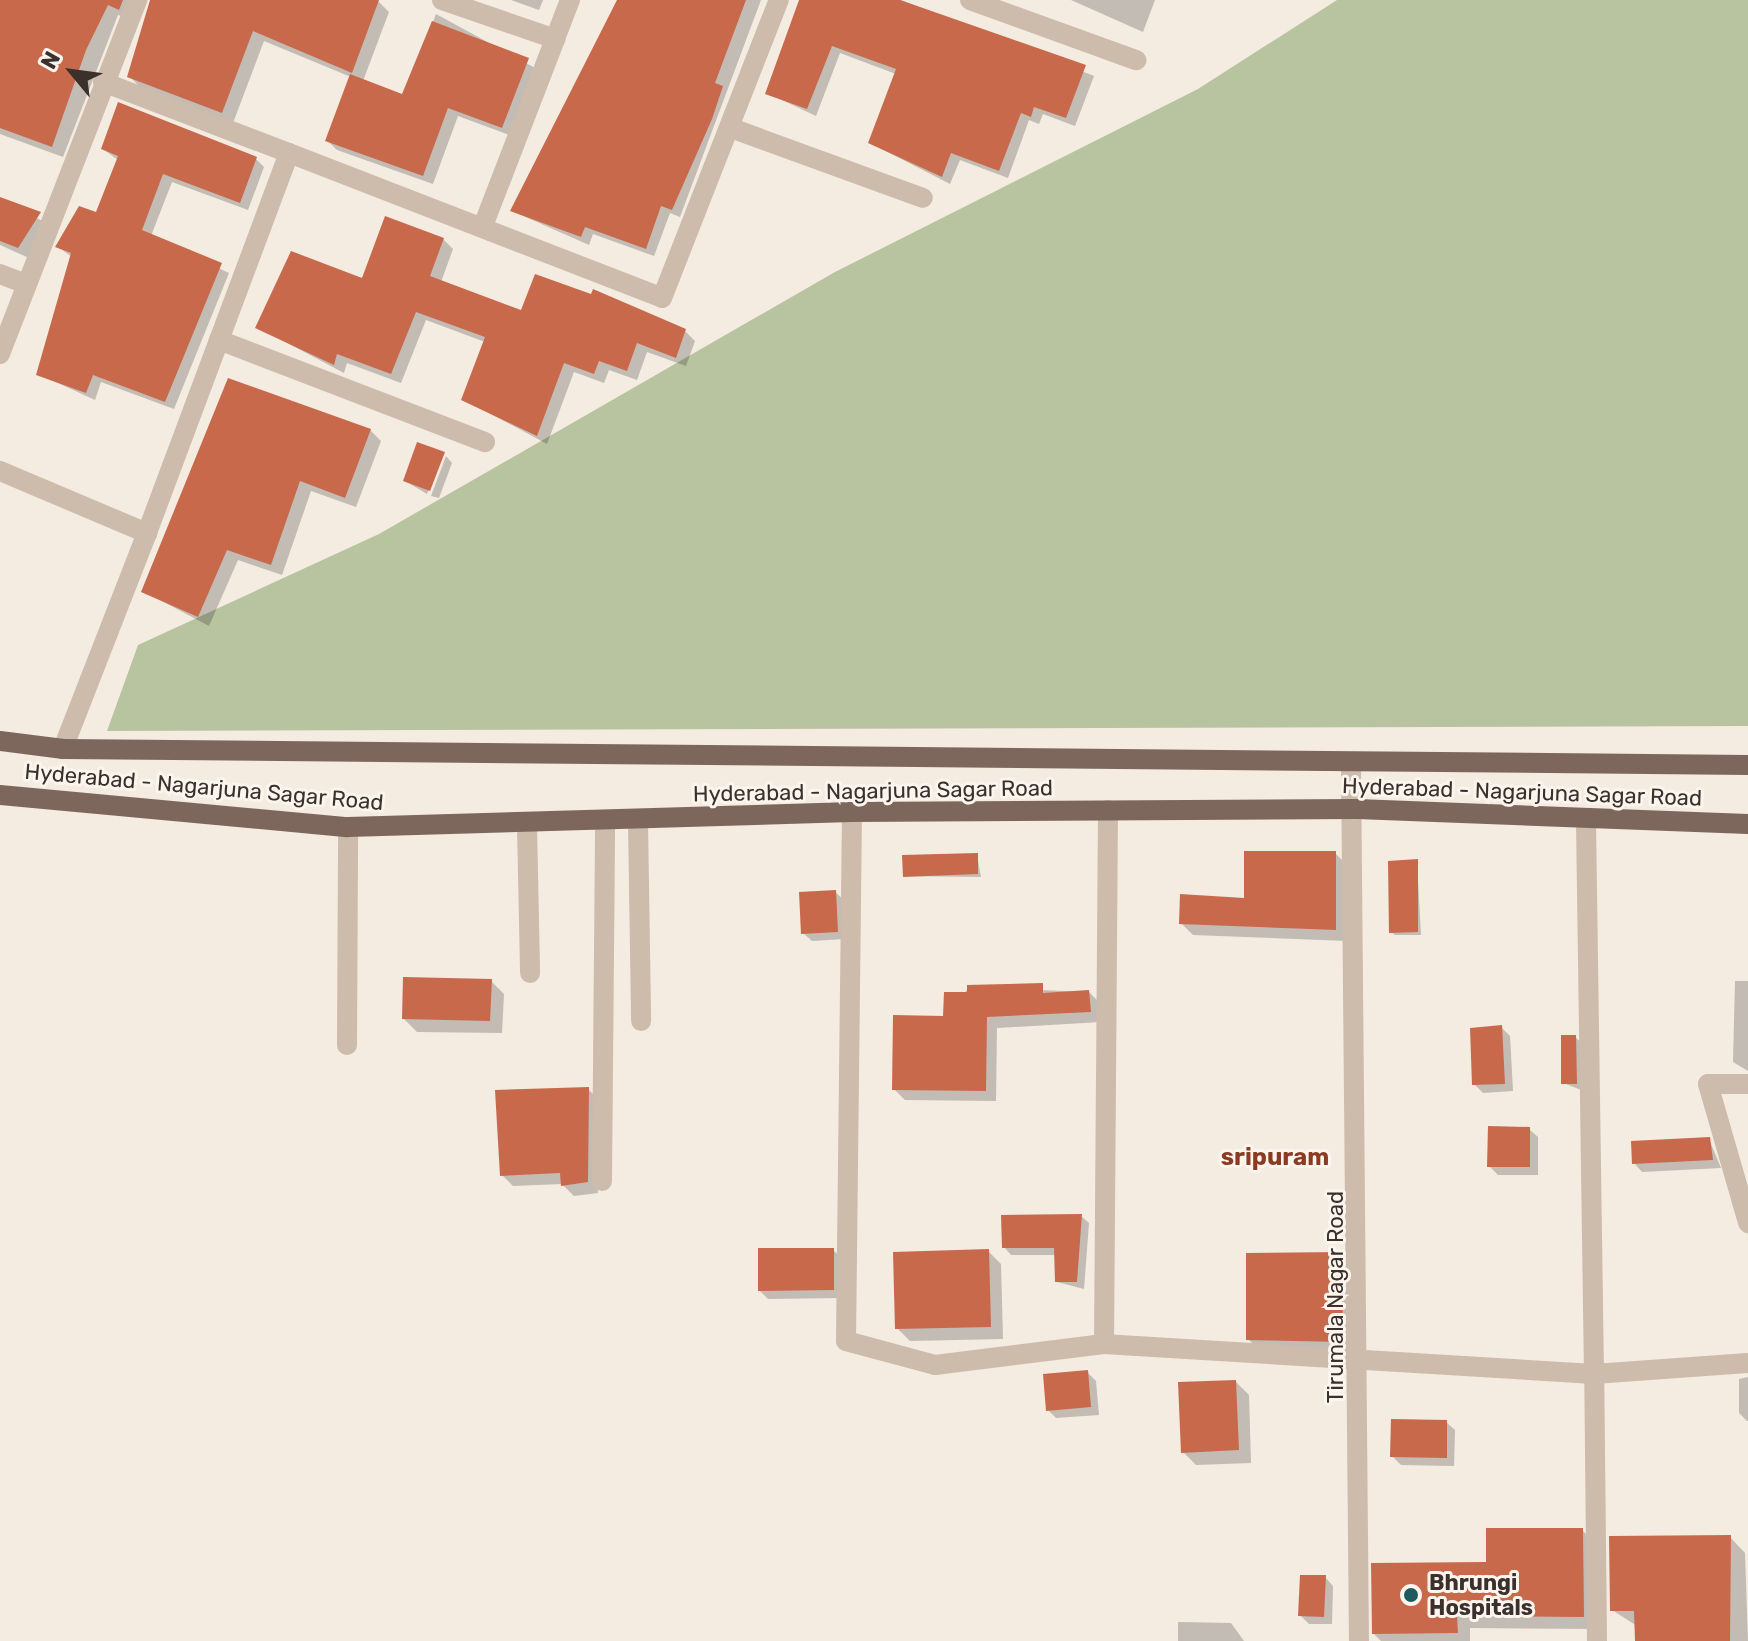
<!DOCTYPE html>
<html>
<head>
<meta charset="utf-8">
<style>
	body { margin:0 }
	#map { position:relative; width:1748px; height:1641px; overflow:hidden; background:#f4ebe1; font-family:Rubik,sans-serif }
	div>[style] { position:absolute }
	.green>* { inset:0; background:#b8c4a0 }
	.shadow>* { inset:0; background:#0003 }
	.building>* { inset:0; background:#c8694b }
	.minor>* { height:20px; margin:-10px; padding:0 10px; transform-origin:10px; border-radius:10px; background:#cdbbac }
	.major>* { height:20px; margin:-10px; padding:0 10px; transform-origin:10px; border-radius:10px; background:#7d675c }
	.dots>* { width:22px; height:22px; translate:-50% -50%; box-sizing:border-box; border:4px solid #fbf5ee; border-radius:50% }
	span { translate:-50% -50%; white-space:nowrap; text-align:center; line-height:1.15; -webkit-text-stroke:6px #fbf5ee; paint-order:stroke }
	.street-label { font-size:22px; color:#3b302b }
	.poi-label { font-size:22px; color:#3b302b; font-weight:700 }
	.left { translate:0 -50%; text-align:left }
	.neighbourhood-label { font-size:24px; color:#8c3b22; font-weight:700 }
	.north { position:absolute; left:32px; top:32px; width:80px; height:80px; -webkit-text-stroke:6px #fbf5ee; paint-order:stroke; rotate:299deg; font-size:22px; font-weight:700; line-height:32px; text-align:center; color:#3b302b }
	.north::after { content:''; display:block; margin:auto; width:28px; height:36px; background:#3b302b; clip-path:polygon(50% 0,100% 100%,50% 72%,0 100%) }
</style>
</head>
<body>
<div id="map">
	<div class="green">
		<i style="clip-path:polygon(1337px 0,1748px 0,1748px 726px,107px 731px,138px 645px,379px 534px,835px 272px,1198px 89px)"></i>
	</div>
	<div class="shadow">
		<i style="clip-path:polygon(0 0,143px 0,130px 19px,118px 15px,63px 157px,0 134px)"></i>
		<i style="clip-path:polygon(151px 0,378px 1px,389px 12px,363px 81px,405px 97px,436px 14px,537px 69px,512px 136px,458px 116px,433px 184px,337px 150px,327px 140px,351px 77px,264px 41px,233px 123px,141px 88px,130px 77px)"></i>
		<i style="clip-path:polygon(511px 0,543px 0,539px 10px)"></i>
		<i style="clip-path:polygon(619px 0,761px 0,680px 217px,670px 213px,654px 256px,593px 234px,589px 245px,512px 211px)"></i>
		<i style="clip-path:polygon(802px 0,901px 0,1094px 76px,1075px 126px,1043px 114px,1039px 124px,1029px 120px,1008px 178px,960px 160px,950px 184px,870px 143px,896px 74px,840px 53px,816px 116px,767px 93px)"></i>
		<i style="clip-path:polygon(1071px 0,1155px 0,1143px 32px)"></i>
		<i style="clip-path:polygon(103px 149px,256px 159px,264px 167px,248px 210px,172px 182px,151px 236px,229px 273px,174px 409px,101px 382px,95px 400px,38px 374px,72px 257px,58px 247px,97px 215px,118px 160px)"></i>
		<i style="clip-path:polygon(0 199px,50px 225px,29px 258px,0 245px)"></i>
		<i style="clip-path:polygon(443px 239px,453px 249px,441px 282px,522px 312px,685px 331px,695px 341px,686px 366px,647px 352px,637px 380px,609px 370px,604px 383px,574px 372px,547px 444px,463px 399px,485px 342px,426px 320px,401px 383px,347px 363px,344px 373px,257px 327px)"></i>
		<i style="clip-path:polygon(370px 430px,381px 441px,356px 507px,311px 491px,282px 575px,238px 560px,209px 626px,143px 591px)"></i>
		<i style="clip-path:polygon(444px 454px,427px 494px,405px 481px)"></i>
		<i style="clip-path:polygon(446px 456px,452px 463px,439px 498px,431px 496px)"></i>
		<i style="clip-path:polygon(1335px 853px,1347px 865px,1347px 941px,1193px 935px,1181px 923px,1246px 900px)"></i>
		<i style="clip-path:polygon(977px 855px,981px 877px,905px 876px)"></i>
		<i style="clip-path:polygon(1417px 861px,1421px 935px,1395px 935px,1391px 932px)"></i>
		<i style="clip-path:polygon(835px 892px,844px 900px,845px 939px,812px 941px,803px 933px)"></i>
		<i style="clip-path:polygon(491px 981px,504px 994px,502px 1033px,417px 1032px,404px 1019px)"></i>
		<i style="clip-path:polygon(1735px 981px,1748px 981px,1748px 1071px,1733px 1062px)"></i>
		<i style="clip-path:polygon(969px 987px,1089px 992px,1100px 1003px,1101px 1022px,997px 1028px,996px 1101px,905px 1100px,894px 1089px)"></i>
		<i style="clip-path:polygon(1502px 1028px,1510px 1036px,1513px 1091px,1483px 1093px,1474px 1084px)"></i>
		<i style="clip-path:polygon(1575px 1037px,1584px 1045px,1584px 1091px,1563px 1083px)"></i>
		<i style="clip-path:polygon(588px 1089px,599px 1100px,593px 1145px,598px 1193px,574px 1196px,562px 1184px,513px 1186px,502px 1175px)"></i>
		<i style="clip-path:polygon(1529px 1129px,1538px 1137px,1538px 1175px,1498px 1175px,1489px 1166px)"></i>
		<i style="clip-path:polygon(1709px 1139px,1721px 1168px,1642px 1172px,1634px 1163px)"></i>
		<i style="clip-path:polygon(1081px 1216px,1089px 1223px,1084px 1289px,1057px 1282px,1056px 1255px,1011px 1255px,1004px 1247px)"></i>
		<i style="clip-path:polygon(833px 1250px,842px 1258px,841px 1298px,768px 1299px,760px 1291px)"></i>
		<i style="clip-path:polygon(988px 1251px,1001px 1264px,1003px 1339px,910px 1341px,897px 1328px)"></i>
		<i style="clip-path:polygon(1342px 1254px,1355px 1268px,1355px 1354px,1261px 1352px,1248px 1339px)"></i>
		<i style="clip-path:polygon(1087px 1372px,1096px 1381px,1099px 1415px,1056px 1418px,1048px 1410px)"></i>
		<i style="clip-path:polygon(1748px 1377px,1748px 1421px,1747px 1421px,1739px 1413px,1739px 1379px)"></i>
		<i style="clip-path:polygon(1236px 1382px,1249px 1395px,1251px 1463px,1196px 1465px,1183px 1452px)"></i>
		<i style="clip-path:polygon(1446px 1422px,1455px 1430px,1454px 1466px,1401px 1465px,1392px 1456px)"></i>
		<i style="clip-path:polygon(1582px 1530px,1595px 1543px,1596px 1629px,1470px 1628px,1470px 1641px,1381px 1641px,1374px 1634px,1488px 1564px)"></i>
		<i style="clip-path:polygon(1730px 1537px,1745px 1553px,1748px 1641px,1637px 1641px,1637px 1626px,1612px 1610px)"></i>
		<i style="clip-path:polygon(1325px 1577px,1333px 1586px,1332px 1624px,1309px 1624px,1300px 1615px)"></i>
		<i style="clip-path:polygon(1178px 1622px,1231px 1623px,1244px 1641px,1178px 1641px)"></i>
	</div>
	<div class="building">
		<i style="clip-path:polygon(0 0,123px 0,119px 10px,108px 5px,86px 50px,52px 147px,0 128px)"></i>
		<i style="clip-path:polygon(150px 0,379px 0,352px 73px,253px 31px,222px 113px,127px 77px)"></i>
		<i style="clip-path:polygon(617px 0,746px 0,715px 83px,723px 86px,712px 119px,672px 210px,661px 206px,646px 249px,585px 227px,581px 237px,510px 211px)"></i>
		<i style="clip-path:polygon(799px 0,900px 0,1086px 65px,1066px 118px,1034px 107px,1031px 117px,1021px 113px,999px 171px,951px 153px,942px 177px,868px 143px,896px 69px,832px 46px,807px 109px,765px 94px)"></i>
		<i style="clip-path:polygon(432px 21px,529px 58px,502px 128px,448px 108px,423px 176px,325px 141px,350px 74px,402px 94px)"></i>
		<i style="clip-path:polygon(118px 102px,257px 157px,240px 203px,163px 174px,142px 230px,222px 263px,165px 402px,93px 375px,86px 393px,36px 375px,71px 253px,55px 247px,79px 206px,96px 212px,118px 156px,101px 149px)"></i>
		<i style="clip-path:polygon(0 197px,41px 212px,18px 248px,0 241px)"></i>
		<i style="clip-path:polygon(385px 216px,444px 238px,430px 276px,521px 310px,535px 274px,591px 294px,593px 289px,686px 329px,676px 358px,637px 343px,627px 371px,599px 361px,594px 374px,564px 363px,537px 436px,461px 400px,485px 337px,416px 312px,391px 374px,337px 354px,334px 365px,255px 328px,291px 251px,362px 278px)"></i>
		<i style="clip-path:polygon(228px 378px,371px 429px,345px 498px,300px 481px,271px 565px,227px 550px,198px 617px,141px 592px)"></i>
		<i style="clip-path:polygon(417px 442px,445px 452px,430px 491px,403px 481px)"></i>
		<i style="clip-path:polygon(1244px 851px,1336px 851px,1336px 930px,1179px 924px,1180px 894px,1244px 898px)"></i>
		<i style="clip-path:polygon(978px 853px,978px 874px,903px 877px,902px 855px)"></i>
		<i style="clip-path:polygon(1418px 859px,1418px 932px,1389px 933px,1388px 861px)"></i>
		<i style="clip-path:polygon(836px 890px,838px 932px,801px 934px,799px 892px)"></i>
		<i style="clip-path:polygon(403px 977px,492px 979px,490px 1021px,402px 1019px)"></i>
		<i style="clip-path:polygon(1043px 983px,1043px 993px,1089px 990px,1091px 1012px,987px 1017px,986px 1091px,892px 1090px,893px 1015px,943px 1016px,944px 992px,967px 992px,967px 985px)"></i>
		<i style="clip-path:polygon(1502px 1025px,1505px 1084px,1472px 1085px,1470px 1028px)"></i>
		<i style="clip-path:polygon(1561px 1035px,1576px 1035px,1577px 1084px,1561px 1084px)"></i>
		<i style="clip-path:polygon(589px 1087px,588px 1182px,561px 1186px,560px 1173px,500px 1176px,495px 1090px)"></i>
		<i style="clip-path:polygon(1488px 1126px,1530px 1127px,1530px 1167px,1487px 1167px)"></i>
		<i style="clip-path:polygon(1710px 1137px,1713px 1160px,1632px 1164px,1631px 1141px)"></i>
		<i style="clip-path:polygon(1082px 1214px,1077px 1282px,1055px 1282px,1054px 1248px,1002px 1248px,1001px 1215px)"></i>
		<i style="clip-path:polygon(758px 1248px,834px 1248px,834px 1290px,758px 1291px)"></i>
		<i style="clip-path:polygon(989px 1249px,991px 1327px,895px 1329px,893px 1252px)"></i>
		<i style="clip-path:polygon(1342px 1252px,1343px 1342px,1246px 1340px,1246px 1253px)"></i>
		<i style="clip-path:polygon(1088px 1370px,1091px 1407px,1046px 1411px,1043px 1374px)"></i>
		<i style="clip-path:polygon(1236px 1380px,1239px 1450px,1181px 1453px,1178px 1382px)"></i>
		<i style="clip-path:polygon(1391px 1419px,1447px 1420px,1447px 1458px,1390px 1457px)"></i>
		<i style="clip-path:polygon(1486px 1528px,1583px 1528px,1584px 1617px,1457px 1616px,1458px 1633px,1372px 1634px,1371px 1563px,1486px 1562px)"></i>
		<i style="clip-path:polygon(1731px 1535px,1730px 1641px,1635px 1641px,1634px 1611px,1610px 1611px,1609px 1536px)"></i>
		<i style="clip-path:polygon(1300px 1575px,1326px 1575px,1324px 1617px,1298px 1616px)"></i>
	</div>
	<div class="minor">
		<i style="left:442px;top:0;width:120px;rotate:19deg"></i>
		<i style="left:555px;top:39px;width:42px;rotate:-69deg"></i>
		<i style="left:970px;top:0;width:177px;rotate:19.9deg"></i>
		<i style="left:103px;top:82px;width:199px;rotate:20.9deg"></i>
		<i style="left:289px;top:153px;width:406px;rotate:110.5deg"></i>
		<i style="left:731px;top:128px;width:204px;rotate:20deg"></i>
		<i style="left:289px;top:153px;width:400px;rotate:21.2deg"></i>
		<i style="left:662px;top:298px;width:320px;rotate:-68.6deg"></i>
		<i style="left:483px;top:226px;width:200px;rotate:-68.9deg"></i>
		<i style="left:0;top:274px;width:28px;rotate:21deg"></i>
		<i style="left:219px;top:340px;width:285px;rotate:21deg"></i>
		<i style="left:0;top:354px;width:380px;rotate:-68.8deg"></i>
		<i style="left:0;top:471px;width:160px;rotate:22.9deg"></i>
		<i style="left:147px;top:533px;width:232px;rotate:111.3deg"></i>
		<i style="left:1351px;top:765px;width:876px;rotate:89.48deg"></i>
		<i style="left:852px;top:812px;width:529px;rotate:90.65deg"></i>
		<i style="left:846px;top:1341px;width:92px;rotate:15.1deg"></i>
		<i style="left:935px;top:1365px;width:170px;rotate:-7.1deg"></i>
		<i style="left:1104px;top:1344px;width:491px;rotate:3.5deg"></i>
		<i style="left:1594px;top:1374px;width:555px;rotate:-90.83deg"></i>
		<i style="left:638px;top:822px;width:199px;rotate:89.1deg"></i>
		<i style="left:527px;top:825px;width:148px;rotate:88.8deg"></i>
		<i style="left:347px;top:1045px;width:218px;rotate:-89.7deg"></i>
		<i style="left:1748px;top:1084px;width:40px;rotate:180deg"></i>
		<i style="left:1708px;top:1084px;width:145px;rotate:73.9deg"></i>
		<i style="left:602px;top:1181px;width:357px;rotate:-89.5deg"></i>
		<i style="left:1104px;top:1344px;width:534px;rotate:-89.57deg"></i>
		<i style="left:1597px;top:1641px;width:267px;rotate:-90.6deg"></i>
		<i style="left:1594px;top:1374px;width:154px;rotate:-4.1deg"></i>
	</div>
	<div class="major">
		<i style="left:0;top:741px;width:64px;rotate:7.2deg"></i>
		<i style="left:63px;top:749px;width:1685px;rotate:0.54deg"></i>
		<i style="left:0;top:795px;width:349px;rotate:5.3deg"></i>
		<i style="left:348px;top:827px;width:504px;rotate:-1.7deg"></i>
		<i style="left:852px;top:812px;width:505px;rotate:-0.34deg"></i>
		<i style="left:1357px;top:809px;width:391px;rotate:2.2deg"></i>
	</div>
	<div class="dots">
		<i style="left:1411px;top:1595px;background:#1f5a5e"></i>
	</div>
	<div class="street-label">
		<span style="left:204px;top:787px;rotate:5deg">Hyderabad - Nagarjuna Sagar Road</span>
		<span style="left:873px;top:791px;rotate:-1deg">Hyderabad - Nagarjuna Sagar Road</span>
		<span style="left:1522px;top:792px;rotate:2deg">Hyderabad - Nagarjuna Sagar Road</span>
		<span style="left:1336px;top:1297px;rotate:-90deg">Tirumala Nagar Road</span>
	</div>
	<div class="poi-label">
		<span class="left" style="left:1429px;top:1595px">Bhrungi<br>Hospitals</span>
	</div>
	<div class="neighbourhood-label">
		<span style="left:1275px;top:1158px">sripuram</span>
	</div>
	<div class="north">N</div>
</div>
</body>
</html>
